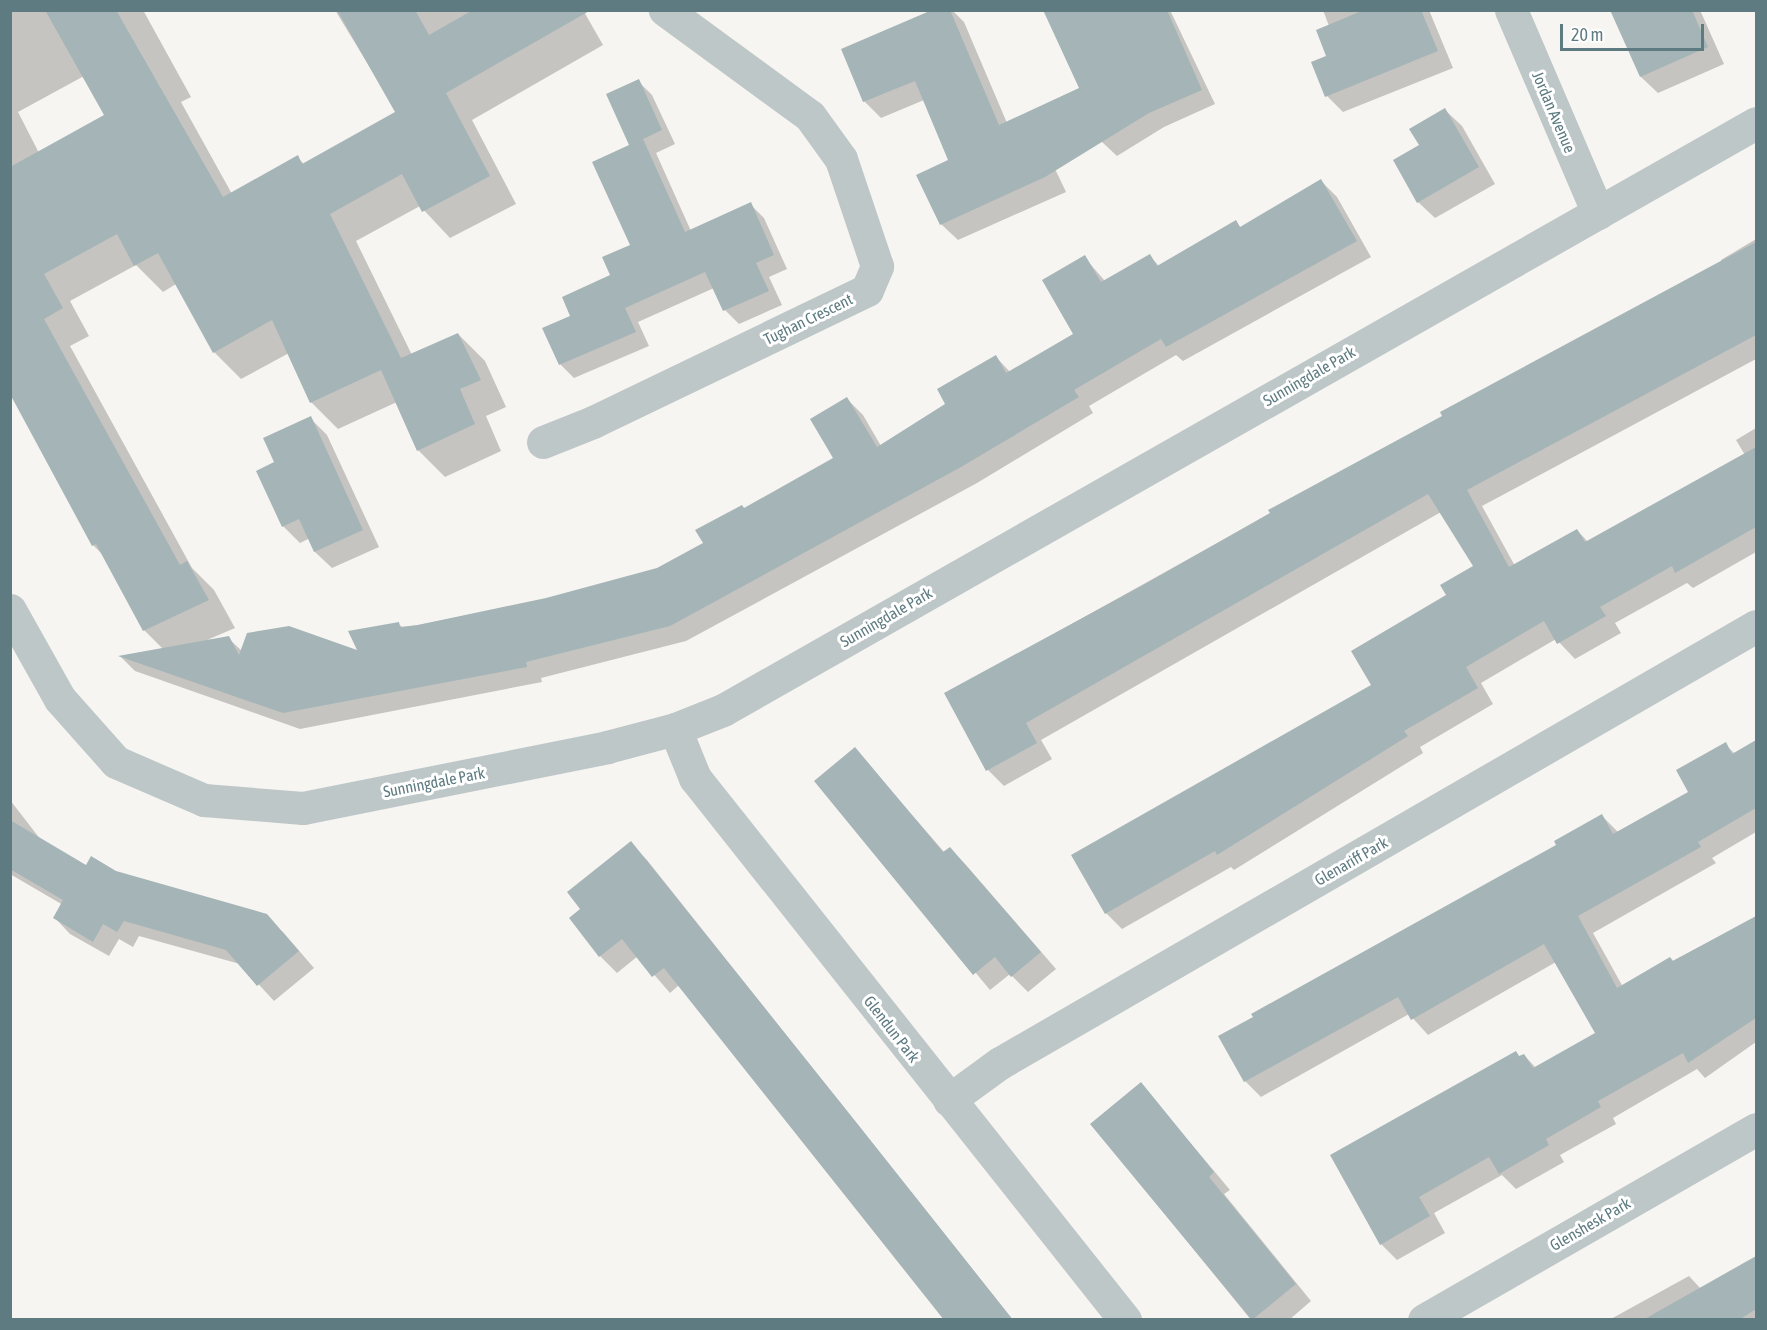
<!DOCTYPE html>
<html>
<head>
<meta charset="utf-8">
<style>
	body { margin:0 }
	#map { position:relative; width:1767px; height:1330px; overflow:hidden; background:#f7f5f2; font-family:"Asap Condensed",sans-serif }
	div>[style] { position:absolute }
	.shadow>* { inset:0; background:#0003 }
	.building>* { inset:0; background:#a5b4b6 }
	.street>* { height:33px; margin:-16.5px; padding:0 16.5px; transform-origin:16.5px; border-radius:16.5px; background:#bec7c8 }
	span { translate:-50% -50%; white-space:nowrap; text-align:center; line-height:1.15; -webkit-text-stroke:6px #fff; paint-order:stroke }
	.street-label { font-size:16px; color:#5e7b81 }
	.frame { position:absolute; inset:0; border:12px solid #5e7b81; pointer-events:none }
	.scale { position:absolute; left:1560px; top:24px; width:144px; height:27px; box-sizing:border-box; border:3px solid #5e7b81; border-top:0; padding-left:8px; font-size:18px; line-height:21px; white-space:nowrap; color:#5e7b81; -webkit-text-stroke:4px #fff; paint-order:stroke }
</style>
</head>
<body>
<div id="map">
	<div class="shadow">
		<i style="clip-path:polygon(evenodd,10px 10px,143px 10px,191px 97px,181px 102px,232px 194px,297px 157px,304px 164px,397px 112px,335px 10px,583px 10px,603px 45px,472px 120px,516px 204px,450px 238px,420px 206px,356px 241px,412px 355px,458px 334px,485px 361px,506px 407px,486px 416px,501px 451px,445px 477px,418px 450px,397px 402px,338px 429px,311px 402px,289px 353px,241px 379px,214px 352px,176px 284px,163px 292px,136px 265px,70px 301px,89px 336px,70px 346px,192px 568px,214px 590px,235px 628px,207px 640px,228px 638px,242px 651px,359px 652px,399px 624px,403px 628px,547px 599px,658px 570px,705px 544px,745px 510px,835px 458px,847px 399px,863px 415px,881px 446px,947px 405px,996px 357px,1010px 372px,1076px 335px,1084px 257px,1105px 281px,1150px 256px,1159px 266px,1235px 222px,1241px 228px,1321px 181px,1337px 197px,1371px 257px,1183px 361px,1176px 355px,1089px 406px,1093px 413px,977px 483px,686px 641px,541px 678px,542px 682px,300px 729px,135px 671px,121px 657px,163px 649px,144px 630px,104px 556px,93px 545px,10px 391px,10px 10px,84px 76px,106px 116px,39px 153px,18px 112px,84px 76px)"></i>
		<i style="clip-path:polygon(935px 10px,952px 10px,964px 22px,1007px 123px,1038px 133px,1066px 192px,958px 240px,941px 224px,950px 160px,924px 100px,881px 118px,864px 101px)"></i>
		<i style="clip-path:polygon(1048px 10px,1170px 10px,1215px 104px,1164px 127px,1117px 156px,1102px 142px)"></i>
		<i style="clip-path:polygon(1323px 10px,1429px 10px,1453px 68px,1343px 112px,1327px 96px,1329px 26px)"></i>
		<i style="clip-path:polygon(1612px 10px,1700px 10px,1724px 64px,1658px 93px,1641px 77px)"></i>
		<i style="clip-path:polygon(638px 81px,652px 95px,675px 144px,656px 153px,691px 231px,750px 204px,764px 218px,787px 269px,769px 277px,782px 305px,739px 324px,725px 310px,714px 288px,638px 322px,649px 346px,574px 378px,560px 364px,572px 316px,612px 276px,632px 246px,631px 146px)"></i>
		<i style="clip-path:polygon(1445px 110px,1462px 126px,1495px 184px,1435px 218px,1418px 202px,1421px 145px)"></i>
		<i style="clip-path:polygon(1756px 239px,1756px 359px,1482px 506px,1515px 566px,1577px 530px,1588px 542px,1745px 455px,1736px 440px,1756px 428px,1756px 552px,1693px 588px,1687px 583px,1615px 623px,1621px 633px,1575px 659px,1556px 639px,1481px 683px,1493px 704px,1420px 747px,1423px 753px,1234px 870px,1231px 867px,1122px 929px,1106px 913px,1373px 686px,1475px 567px,1441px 512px,1041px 740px,1052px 759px,1004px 786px,988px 770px,946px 694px,1722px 262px,1721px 260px)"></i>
		<i style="clip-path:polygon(310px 418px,327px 435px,379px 547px,332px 568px,315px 552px,310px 538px,300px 543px,283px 526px,276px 463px)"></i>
		<i style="clip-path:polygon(1756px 742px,1756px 832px,1712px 858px,1716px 863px,1593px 933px,1623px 987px,1756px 917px,1756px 1042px,1705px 1078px,1697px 1069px,1613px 1118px,1616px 1124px,1560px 1155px,1564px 1162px,1516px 1189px,1502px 1175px,1434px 1213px,1445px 1233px,1397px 1260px,1381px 1244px,1520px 1057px,1524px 1055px,1536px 1068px,1597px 1033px,1556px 962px,1428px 1035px,1409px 1014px,1261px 1097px,1245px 1081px,1602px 816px,1618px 832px,1690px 792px,1725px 744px,1735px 754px)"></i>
		<i style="clip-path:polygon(855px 749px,945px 853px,950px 849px,966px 865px,1056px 969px,1028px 992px,1010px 974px,990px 990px,816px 781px)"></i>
		<i style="clip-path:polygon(10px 800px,41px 840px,86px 867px,115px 872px,282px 931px,314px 968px,274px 1001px,240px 964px,139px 936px,133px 947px,119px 939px,109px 956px,70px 934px,55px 918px,63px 905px,10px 874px)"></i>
		<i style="clip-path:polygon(630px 843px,647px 860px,1013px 1320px,946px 1320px,679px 985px,670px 993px,638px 956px,617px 973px,600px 956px,571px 918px,582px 910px)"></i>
		<i style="clip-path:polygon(1141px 1084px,1230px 1190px,1224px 1194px,1311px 1301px,1289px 1320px,1251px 1320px,1092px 1124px)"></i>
		<i style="clip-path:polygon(1756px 1258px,1756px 1320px,1609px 1320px,1689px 1276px,1701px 1289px)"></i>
	</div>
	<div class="building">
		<i style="clip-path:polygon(45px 10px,116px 10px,223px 197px,298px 155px,302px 164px,395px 112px,337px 10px,415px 10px,429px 35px,473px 10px,591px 10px,446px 93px,490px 176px,422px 212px,402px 174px,330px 214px,401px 358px,458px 333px,481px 380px,460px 389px,475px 424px,417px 451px,381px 370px,310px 403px,272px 320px,213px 353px,158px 253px,134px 266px,117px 234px,44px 274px,63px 308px,44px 319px,180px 565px,187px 561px,209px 600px,143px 631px,96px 544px,92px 546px,10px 394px,10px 167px,104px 115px)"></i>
		<i style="clip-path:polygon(932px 10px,950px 10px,999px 125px,1079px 88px,1043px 10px,1167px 10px,1202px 90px,1149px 113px,1045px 177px,940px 225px,916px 175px,948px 160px,915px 81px,863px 102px,841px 49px)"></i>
		<i style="clip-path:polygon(1364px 10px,1421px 10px,1438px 51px,1325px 97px,1311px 62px,1326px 56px,1316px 30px)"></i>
		<i style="clip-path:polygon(1610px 10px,1692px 10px,1708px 47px,1640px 77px)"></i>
		<i style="clip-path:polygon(639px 79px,662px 130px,643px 139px,685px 232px,751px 202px,774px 255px,756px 263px,769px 291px,723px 311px,705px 272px,625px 308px,636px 332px,559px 365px,542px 328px,570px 316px,562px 297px,610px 275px,602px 257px,630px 245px,592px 162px,629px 145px,606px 94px)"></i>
		<i style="clip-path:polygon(1445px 108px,1479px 167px,1417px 203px,1393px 160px,1419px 145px,1409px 129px)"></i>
		<i style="clip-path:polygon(1321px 179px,1357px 241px,1166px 347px,1161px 339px,1074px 390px,1079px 397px,961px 467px,670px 626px,526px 662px,527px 667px,283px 713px,118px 656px,229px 636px,239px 655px,247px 633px,289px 626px,357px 650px,348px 631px,399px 622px,400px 627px,418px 625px,546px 598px,657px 568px,703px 543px,695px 530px,742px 505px,744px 508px,833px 458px,810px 419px,847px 397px,877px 447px,945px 404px,937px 389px,996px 355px,1006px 373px,1073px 334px,1042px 280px,1085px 255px,1101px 282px,1150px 254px,1157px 266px,1236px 220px,1240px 227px)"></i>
		<i style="clip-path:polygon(1756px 242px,1756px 335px,1467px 490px,1509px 567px,1577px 529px,1585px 542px,1756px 447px,1756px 527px,1675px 573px,1672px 566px,1600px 607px,1606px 616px,1557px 644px,1544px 621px,1466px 667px,1478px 688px,1404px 731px,1408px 736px,1217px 855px,1215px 851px,1105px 914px,1071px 855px,1371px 685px,1351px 651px,1446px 595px,1440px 585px,1473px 566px,1428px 494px,1026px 723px,1037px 743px,986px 771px,944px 693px,1145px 584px,1270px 513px,1268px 510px,1442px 416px,1440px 412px)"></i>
		<i style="clip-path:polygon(311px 416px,363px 530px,314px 552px,299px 519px,282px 527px,256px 471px,274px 462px,263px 438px)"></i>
		<i style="clip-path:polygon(1756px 740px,1756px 808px,1698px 842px,1701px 847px,1578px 916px,1617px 988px,1670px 957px,1673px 961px,1756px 916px,1756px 1018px,1688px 1063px,1683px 1053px,1598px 1101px,1601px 1107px,1546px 1139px,1549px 1145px,1499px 1174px,1489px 1157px,1419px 1197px,1430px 1216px,1380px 1245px,1330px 1155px,1516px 1051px,1519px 1056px,1524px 1054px,1533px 1068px,1595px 1033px,1544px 944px,1411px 1020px,1398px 997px,1244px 1082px,1218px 1036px,1253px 1017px,1251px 1014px,1556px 845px,1554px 841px,1602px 814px,1613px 834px,1688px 792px,1676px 770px,1726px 742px,1732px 754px)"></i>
		<i style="clip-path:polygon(855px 747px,943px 852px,950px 847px,1041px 952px,1011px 977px,995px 957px,973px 975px,814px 781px)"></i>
		<i style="clip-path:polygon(10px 820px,86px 865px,91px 856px,116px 871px,267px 914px,299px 951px,257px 986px,226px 950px,124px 921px,117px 932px,103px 924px,93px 942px,53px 918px,63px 900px,10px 869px)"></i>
		<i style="clip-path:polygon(631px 841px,856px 1122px,1013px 1320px,944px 1320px,664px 968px,652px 977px,622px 939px,599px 957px,569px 918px,580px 909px,567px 892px)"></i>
		<i style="clip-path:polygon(1141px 1082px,1214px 1172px,1209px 1177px,1296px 1284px,1252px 1320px,1090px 1124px)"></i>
		<i style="clip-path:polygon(1756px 1256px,1756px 1309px,1739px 1320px,1643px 1320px)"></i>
	</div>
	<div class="street">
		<i style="left:1511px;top:10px;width:221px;rotate:66.8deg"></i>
		<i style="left:543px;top:442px;width:54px;rotate:-21.8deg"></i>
		<i style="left:593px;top:422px;width:304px;rotate:-25.7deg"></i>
		<i style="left:867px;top:290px;width:26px;rotate:-67deg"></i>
		<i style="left:877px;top:266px;width:113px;rotate:-108.6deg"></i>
		<i style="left:841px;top:159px;width:53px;rotate:-125.8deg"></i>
		<i style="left:810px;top:116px;width:180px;rotate:-143.8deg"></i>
		<i style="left:10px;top:610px;width:102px;rotate:60.7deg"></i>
		<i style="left:60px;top:699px;width:84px;rotate:48.4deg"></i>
		<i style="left:116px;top:762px;width:96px;rotate:23.4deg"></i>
		<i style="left:204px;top:800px;width:99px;rotate:4.6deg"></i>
		<i style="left:303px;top:808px;width:310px;rotate:-11.3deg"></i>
		<i style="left:607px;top:747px;width:70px;rotate:-14.8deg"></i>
		<i style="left:675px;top:729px;width:52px;rotate:-21.6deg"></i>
		<i style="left:723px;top:710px;width:1188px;rotate:-29.61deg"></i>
		<i style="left:675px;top:729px;width:53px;rotate:67.8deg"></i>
		<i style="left:695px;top:778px;width:692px;rotate:51.57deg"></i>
		<i style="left:949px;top:1100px;width:63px;rotate:-36deg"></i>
		<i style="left:1000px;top:1063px;width:873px;rotate:-30.03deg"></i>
		<i style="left:1424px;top:1320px;width:383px;rotate:-29.9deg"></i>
	</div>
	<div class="street-label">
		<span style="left:1554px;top:112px;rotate:67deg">Jordan Avenue</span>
		<span style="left:808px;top:319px;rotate:-26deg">Tughan Crescent</span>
		<span style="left:1309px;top:376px;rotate:-30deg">Sunningdale Park</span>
		<span style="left:886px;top:617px;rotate:-30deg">Sunningdale Park</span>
		<span style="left:434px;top:782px;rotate:-11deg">Sunningdale Park</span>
		<span style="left:1351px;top:861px;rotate:-30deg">Glenariff Park</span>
		<span style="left:892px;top:1029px;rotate:52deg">Glendun Park</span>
		<span style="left:1590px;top:1224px;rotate:-30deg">Glenshesk Park</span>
	</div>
	<div class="frame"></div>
	<div class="scale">20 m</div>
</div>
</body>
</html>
